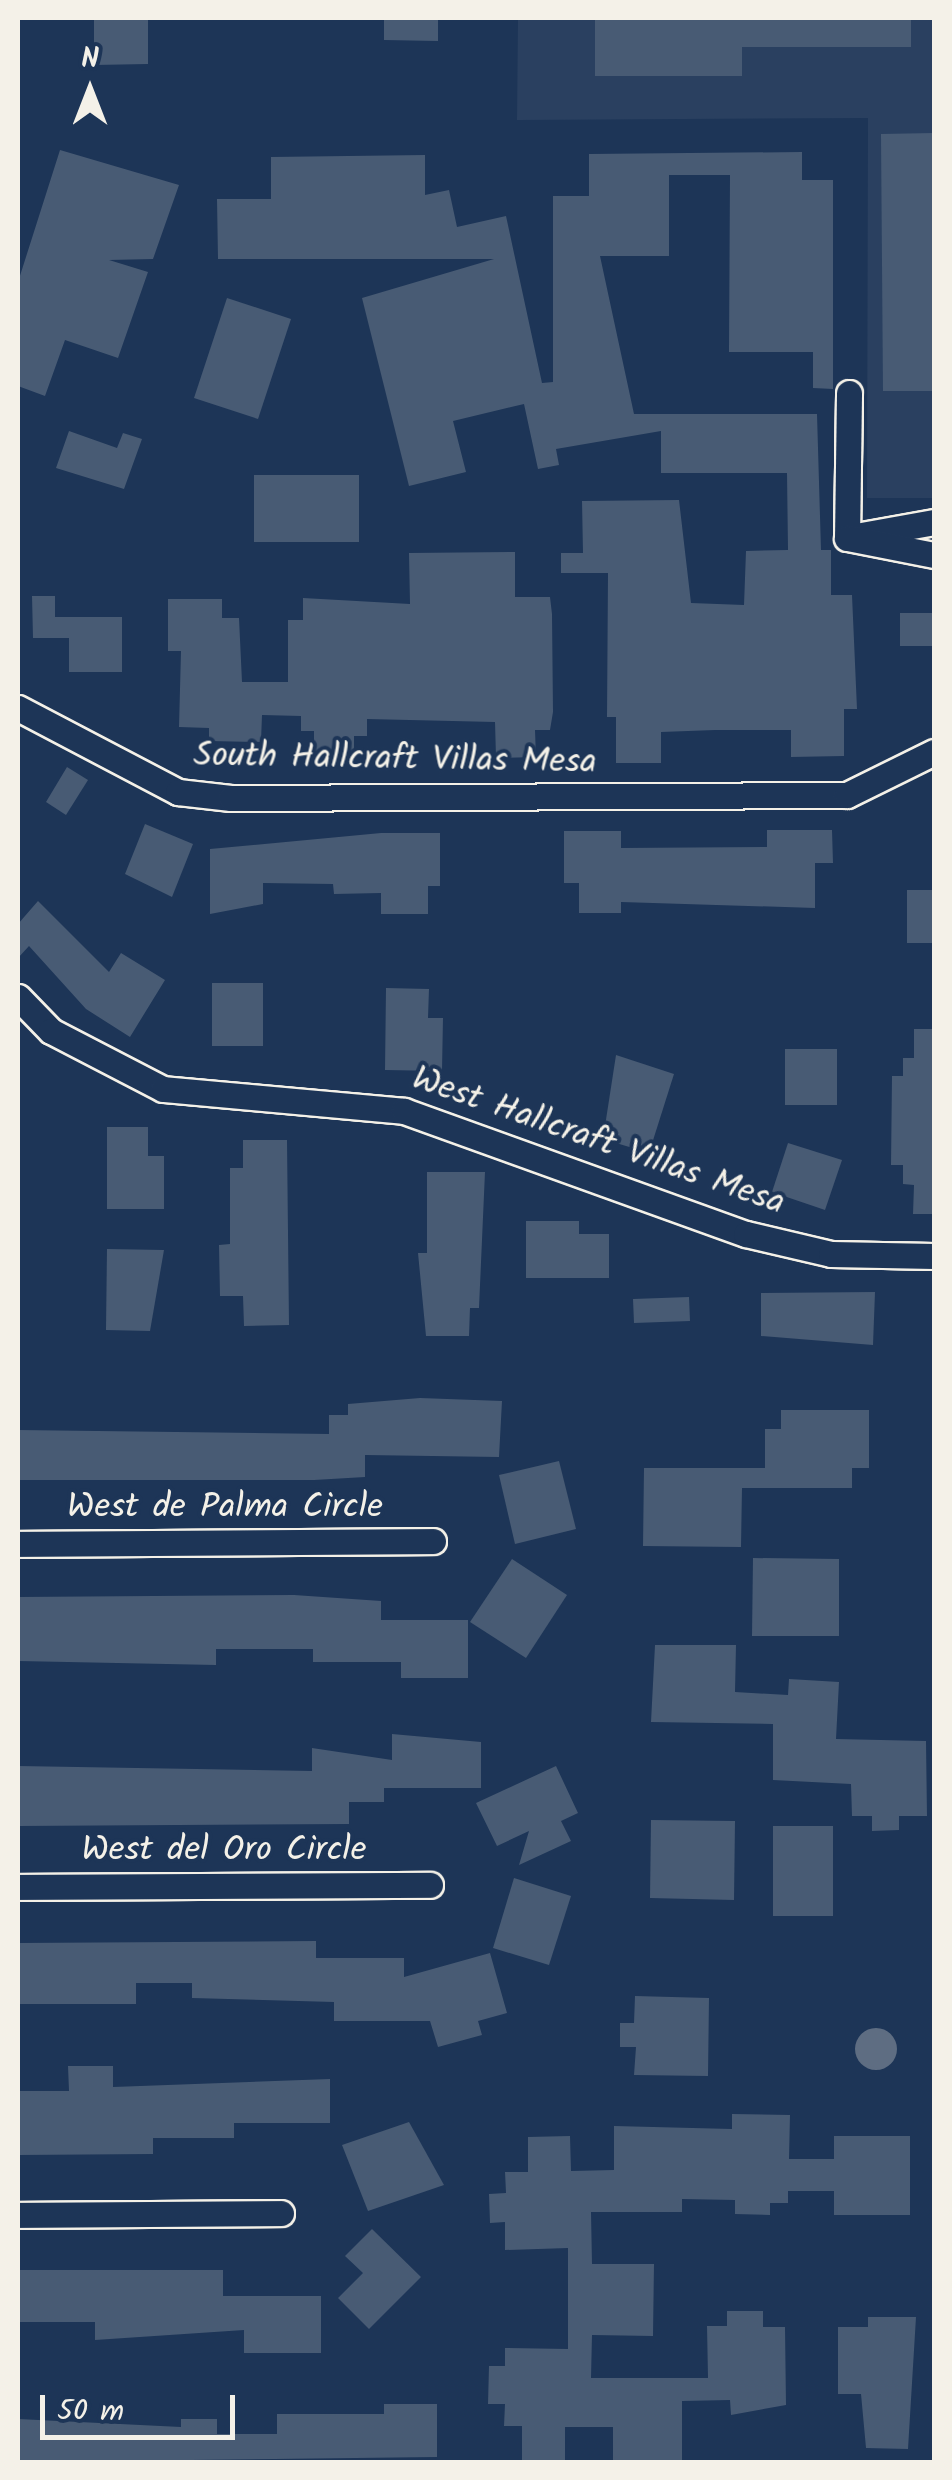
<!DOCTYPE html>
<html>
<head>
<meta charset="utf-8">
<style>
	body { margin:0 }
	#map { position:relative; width:952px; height:2480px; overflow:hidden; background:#1d3557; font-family:Kalam,sans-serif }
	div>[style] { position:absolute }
	.built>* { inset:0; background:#2a4060 }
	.water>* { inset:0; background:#5e6d82 }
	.round { border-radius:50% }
	.building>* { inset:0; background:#485b74 }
	.roads { filter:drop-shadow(2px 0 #f4f1e8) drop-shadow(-2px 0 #f4f1e8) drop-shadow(0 2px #f4f1e8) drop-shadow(0 -2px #f4f1e8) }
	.minor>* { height:25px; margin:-12.5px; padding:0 12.5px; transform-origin:12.5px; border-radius:12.5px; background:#1d3557 }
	span { translate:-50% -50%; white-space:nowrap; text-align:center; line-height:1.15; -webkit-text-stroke:8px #1d3557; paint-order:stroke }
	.street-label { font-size:35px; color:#f4f1e8 }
	.frame { position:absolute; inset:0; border:20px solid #f4f1e8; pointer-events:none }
	.north { position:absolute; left:40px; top:40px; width:100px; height:100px; -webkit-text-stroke:8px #1d3557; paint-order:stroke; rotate:0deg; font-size:28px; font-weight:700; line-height:40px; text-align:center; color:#f4f1e8 }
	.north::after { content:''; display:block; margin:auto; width:35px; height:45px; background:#f4f1e8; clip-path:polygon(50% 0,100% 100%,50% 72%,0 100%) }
	.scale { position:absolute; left:40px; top:2395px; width:195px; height:45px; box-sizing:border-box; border:5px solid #f4f1e8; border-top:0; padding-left:12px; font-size:30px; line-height:35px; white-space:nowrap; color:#f4f1e8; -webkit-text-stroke:8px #1d3557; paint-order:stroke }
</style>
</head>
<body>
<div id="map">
	<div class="built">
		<i style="clip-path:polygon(518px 18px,934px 18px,934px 498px,867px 498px,868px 118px,517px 120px)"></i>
	</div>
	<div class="water">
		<i class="round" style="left:855px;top:2028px;width:42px;height:42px"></i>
	</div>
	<div class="building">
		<i style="clip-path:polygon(94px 18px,148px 18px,148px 64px,94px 65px)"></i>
		<i style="clip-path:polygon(384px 18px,438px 18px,438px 41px,384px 40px)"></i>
		<i style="clip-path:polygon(595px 18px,911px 18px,911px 47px,742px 47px,742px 76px,595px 76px)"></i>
		<i style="clip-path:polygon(934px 133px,934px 391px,883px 391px,881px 134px)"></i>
		<i style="clip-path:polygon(60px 150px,179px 185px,153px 259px,109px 260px,148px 272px,118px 358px,65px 340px,45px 396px,18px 386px,18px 282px)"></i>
		<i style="clip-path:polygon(802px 152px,802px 180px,833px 180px,833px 389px,813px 388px,813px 352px,729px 352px,730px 175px,669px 175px,669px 256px,600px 256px,634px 414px,817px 414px,821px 550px,831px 550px,831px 595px,852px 595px,857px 709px,844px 709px,844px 756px,791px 757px,791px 730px,715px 730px,661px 732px,661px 763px,616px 763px,616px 717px,607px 717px,608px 573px,561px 573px,561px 553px,583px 553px,582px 501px,679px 500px,691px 603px,744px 605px,746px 551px,788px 550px,787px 473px,661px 473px,661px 431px,556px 449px,559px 465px,538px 469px,524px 404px,453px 421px,466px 472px,409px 486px,362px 298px,494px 259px,218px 259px,217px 199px,271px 199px,271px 157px,425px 155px,425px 195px,449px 190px,457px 227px,506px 216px,542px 383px,553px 382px,553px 196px,589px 196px,589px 154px)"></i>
		<i style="clip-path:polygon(227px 298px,291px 319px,258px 419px,194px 398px)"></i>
		<i style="clip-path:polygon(69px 431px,117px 448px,123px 433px,142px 439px,124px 489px,56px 468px)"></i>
		<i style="clip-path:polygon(254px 475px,359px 475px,359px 542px,254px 542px)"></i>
		<i style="clip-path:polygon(515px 552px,515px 597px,550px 597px,552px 614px,553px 712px,550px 730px,535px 730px,536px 757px,496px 758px,495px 722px,367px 719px,367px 736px,354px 736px,354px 760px,314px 760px,314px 731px,301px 731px,301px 716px,262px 715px,261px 742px,209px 741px,209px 728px,179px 727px,181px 651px,168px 651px,168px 599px,222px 599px,222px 618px,239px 618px,242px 682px,288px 682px,288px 620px,303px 620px,303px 598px,410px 604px,409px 553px)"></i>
		<i style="clip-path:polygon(32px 596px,55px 596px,55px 617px,122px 617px,122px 672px,69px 672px,69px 638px,33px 638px)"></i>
		<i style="clip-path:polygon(900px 613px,934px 613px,934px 646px,900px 646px)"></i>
		<i style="clip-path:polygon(67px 767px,88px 780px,66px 815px,46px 802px)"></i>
		<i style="clip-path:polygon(145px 824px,193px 844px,172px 897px,125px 874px)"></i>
		<i style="clip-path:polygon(767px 830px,832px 830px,833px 863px,815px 863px,815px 908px,621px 902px,621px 913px,579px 913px,579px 883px,564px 883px,564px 831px,621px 831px,621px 848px,767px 847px)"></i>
		<i style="clip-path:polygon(381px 833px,440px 833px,440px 886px,428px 886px,428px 914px,381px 914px,381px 893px,334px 894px,333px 884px,263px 883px,263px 904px,210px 914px,210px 849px)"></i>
		<i style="clip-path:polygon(907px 890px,934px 890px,934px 943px,907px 943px)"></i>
		<i style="clip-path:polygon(38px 901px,109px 972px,121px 953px,165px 980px,130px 1037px,86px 1009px,29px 946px,18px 958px,18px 924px)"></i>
		<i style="clip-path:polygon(212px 983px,263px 983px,263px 1046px,212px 1046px)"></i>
		<i style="clip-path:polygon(386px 988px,429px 989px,428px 1018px,443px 1018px,442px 1071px,385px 1070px)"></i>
		<i style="clip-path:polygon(914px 1029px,934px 1029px,934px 1214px,913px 1214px,914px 1185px,903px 1184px,903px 1165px,891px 1165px,892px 1076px,903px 1076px,903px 1058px,914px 1058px)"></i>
		<i style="clip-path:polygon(785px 1049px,837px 1049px,837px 1105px,785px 1105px)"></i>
		<i style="clip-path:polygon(616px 1055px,674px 1074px,649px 1153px,603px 1139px)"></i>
		<i style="clip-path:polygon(107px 1127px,148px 1127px,148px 1156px,164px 1156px,164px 1209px,107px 1209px)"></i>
		<i style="clip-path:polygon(243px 1140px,287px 1140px,289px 1325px,244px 1326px,243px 1296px,220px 1296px,219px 1245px,230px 1244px,230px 1168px,243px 1168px)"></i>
		<i style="clip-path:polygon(788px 1143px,842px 1160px,825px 1210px,772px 1192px)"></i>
		<i style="clip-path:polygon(427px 1172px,485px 1172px,479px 1308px,470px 1308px,469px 1336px,426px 1336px,418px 1253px,427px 1253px)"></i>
		<i style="clip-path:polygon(526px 1221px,579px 1221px,579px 1234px,609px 1234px,609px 1278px,526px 1278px)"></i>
		<i style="clip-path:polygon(107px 1249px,164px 1250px,150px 1331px,106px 1330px)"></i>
		<i style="clip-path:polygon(875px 1292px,873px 1345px,761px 1336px,761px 1293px)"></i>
		<i style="clip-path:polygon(689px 1297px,690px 1321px,634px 1323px,633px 1299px)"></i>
		<i style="clip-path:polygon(420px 1398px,502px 1401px,499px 1457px,365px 1455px,365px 1477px,314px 1480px,18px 1480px,18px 1430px,329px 1434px,329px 1415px,348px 1415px,348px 1404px)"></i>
		<i style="clip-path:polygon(781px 1410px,869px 1410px,869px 1468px,852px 1468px,852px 1488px,742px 1488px,741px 1547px,643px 1546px,644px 1468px,765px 1468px,765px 1429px,781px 1429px)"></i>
		<i style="clip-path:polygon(559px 1461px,576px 1529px,515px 1544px,499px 1475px)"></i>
		<i style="clip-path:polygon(753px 1558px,839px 1559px,839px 1636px,752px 1636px)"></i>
		<i style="clip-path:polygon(512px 1559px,567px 1595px,526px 1658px,470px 1622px)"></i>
		<i style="clip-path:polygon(294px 1595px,381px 1601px,381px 1620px,468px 1620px,468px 1678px,401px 1678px,401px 1662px,313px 1662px,313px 1649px,216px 1649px,216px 1665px,18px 1661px,18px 1597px)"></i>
		<i style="clip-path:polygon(655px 1645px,736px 1645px,735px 1692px,788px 1695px,789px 1679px,839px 1682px,836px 1739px,926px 1741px,927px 1816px,899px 1816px,899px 1830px,872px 1831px,872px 1816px,852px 1816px,851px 1784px,773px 1780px,773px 1724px,651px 1722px)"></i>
		<i style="clip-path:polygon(392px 1734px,481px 1742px,481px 1788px,384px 1788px,384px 1802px,349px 1802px,349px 1824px,18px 1826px,18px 1766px,312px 1771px,312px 1748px,392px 1760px)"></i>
		<i style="clip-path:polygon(556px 1766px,578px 1813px,561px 1821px,571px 1841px,519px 1865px,529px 1831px,497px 1846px,476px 1803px)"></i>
		<i style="clip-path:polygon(651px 1820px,735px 1821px,734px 1900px,650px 1898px)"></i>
		<i style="clip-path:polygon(773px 1826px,833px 1826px,833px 1916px,773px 1916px)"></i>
		<i style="clip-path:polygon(514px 1878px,571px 1896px,549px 1965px,493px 1948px)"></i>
		<i style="clip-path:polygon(316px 1941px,316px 1958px,404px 1958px,404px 1977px,490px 1953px,507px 2013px,478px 2021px,482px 2035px,438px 2047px,430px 2021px,334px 2021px,334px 2002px,192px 1998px,192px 1983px,136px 1983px,136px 2004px,18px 2004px,18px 1943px)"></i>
		<i style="clip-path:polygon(635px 1996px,709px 1998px,708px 2076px,634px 2075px,636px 2047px,620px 2047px,620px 2023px,634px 2023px)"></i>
		<i style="clip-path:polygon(68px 2066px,113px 2066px,113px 2087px,330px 2079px,330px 2123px,234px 2123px,234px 2138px,153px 2138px,153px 2154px,18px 2155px,18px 2091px,69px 2091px)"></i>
		<i style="clip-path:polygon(732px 2114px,790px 2115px,789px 2159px,834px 2159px,834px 2136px,910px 2136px,910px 2215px,834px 2215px,834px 2191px,788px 2191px,788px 2203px,770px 2203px,770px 2215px,735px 2214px,735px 2200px,682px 2199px,682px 2212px,591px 2212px,592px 2264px,654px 2264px,653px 2336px,592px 2335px,591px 2378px,708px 2378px,707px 2326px,727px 2326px,727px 2311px,763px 2311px,763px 2327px,785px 2327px,786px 2405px,731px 2415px,730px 2400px,682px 2401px,682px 2462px,613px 2462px,613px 2427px,565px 2427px,565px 2460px,522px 2460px,522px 2426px,504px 2426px,505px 2404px,488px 2404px,489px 2366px,505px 2366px,505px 2348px,568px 2349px,568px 2248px,505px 2250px,505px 2222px,490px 2223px,489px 2194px,506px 2193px,505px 2172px,528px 2172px,528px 2137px,570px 2136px,571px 2171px,614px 2170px,614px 2126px,732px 2129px)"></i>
		<i style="clip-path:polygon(409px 2122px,444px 2185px,368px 2211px,342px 2145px)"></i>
		<i style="clip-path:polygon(372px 2229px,421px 2277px,369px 2329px,338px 2298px,363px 2273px,345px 2256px)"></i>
		<i style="clip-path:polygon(18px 2270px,223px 2270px,223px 2296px,321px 2296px,321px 2353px,244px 2353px,244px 2330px,95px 2340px,95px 2322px,18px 2322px)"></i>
		<i style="clip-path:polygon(868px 2317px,916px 2317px,908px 2449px,866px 2448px,861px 2394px,838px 2394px,838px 2327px,868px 2327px)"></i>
		<i style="clip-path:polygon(384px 2404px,437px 2404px,437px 2457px,18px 2462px,18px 2419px,181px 2427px,181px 2419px,217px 2419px,217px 2434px,277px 2434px,277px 2414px,384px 2414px)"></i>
	</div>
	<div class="roads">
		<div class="minor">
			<i style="left:861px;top:535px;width:74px;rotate:-10.1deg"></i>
			<i style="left:847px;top:538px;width:145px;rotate:-89.2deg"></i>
			<i style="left:847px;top:538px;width:89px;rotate:11.1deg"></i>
			<i style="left:18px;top:708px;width:181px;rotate:27.7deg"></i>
			<i style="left:178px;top:792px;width:53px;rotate:6.5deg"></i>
			<i style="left:231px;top:798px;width:616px;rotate:-0.28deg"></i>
			<i style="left:847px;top:795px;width:97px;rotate:-26.3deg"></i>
			<i style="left:18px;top:997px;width:47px;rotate:45.9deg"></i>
			<i style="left:51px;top:1031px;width:126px;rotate:27.4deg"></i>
			<i style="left:163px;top:1089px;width:242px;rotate:5.2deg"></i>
			<i style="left:404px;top:1111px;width:363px;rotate:19.8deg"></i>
			<i style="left:746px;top:1234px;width:87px;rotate:13.2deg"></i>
			<i style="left:831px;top:1254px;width:103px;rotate:1.1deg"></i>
			<i style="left:18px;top:1544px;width:415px;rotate:-0.4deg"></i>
			<i style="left:18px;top:1887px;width:412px;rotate:-0.3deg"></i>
			<i style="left:18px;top:2215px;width:263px;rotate:-0.4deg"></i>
		</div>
	</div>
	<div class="street-label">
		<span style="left:395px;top:760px;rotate:1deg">South Hallcraft Villas Mesa</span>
		<span style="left:598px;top:1142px;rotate:19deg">West Hallcraft Villas Mesa</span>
		<span style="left:225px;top:1508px">West de Palma Circle</span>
		<span style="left:224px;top:1851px">West del Oro Circle</span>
	</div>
	<div class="frame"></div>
	<div class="north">N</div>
	<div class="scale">50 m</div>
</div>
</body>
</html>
